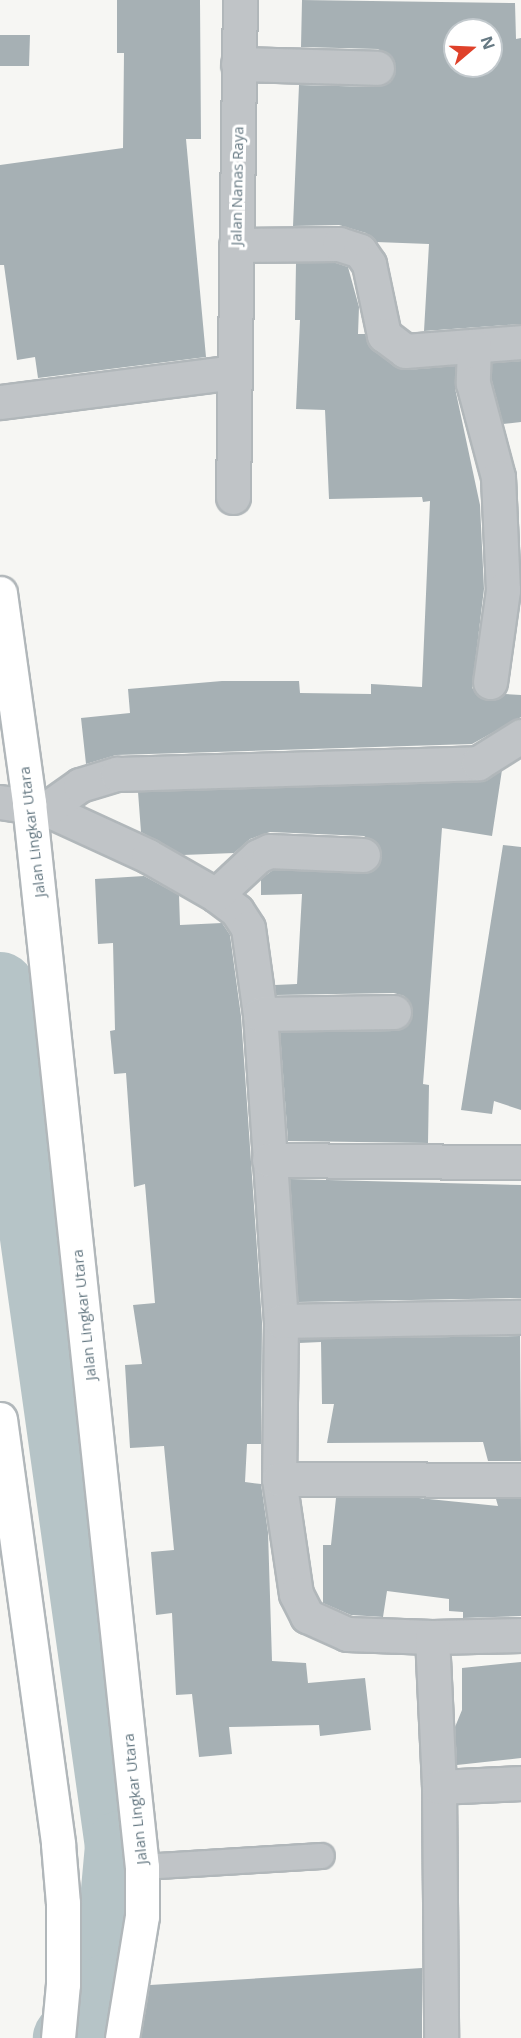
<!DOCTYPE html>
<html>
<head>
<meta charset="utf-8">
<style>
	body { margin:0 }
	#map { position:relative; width:521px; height:2038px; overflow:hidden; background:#f6f6f3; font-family:"Open Sans",sans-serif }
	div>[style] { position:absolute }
	.river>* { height:70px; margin:-35px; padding:0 35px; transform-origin:35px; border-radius:35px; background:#b6c4c7 }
	.building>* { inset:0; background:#a6b0b4 }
	.roads { filter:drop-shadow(2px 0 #b1b7ba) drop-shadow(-2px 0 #b1b7ba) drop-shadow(0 2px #b1b7ba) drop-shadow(0 -2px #b1b7ba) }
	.service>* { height:24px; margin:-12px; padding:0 12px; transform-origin:12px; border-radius:12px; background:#c0c4c7 }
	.minor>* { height:33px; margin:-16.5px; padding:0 16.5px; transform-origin:16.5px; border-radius:16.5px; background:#c0c4c7 }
	.primary>* { height:33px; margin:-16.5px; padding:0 16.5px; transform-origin:16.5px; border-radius:16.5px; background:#fff }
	span { translate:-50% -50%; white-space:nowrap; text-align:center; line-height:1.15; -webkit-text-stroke:6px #fff; paint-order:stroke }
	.street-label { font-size:15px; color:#667983 }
	.north { position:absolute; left:443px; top:18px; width:60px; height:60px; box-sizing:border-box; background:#fff; border:2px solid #c2c9cd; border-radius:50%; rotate:71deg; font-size:16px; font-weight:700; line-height:24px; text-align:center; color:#667983 }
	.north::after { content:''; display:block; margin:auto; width:21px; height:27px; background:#df412a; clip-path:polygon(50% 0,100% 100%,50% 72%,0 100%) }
</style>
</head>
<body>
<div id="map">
	<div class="river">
		<i style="left:0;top:987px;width:867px;rotate:82.05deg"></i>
		<i style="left:120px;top:1846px;width:144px;rotate:95.2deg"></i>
		<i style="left:107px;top:1989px;width:63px;rotate:128.5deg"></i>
	</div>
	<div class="building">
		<i style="clip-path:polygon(117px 0,200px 0,201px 139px,186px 139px,206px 357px,38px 378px,35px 357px,17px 360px,4px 265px,0 265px,0 165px,123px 148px,124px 53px,117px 53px)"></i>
		<i style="clip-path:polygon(evenodd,302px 0,515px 3px,516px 39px,521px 38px,521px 324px,424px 331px,429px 244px,376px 242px,366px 233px,339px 225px,293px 226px,299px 85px,377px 87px,393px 78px,396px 69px,393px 59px,378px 49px,301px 47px,302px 0,455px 30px,491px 30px,491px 66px,455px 66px,455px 30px)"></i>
		<i style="clip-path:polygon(0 35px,30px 35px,29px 66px,0 66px)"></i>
		<i style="clip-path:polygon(296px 263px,336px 263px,348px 267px,359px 307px,358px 334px,365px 334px,373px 350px,394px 366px,406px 370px,455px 366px,455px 388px,480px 505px,484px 589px,472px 688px,488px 701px,505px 694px,521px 695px,521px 717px,472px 744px,116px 755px,86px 764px,81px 718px,130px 713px,128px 689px,222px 681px,299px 681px,300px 693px,371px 694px,371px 684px,422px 687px,430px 501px,423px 502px,422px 497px,329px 499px,325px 410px,296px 409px,300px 320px,295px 320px)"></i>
		<i style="clip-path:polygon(521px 361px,521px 422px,503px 424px,492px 381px,492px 363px)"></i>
		<i style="clip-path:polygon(502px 770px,492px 836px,442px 828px,423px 1084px,429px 1085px,428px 1143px,288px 1141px,280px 1032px,395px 1031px,410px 1022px,413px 1011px,404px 996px,394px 993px,276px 995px,275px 985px,297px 984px,302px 894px,261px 895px,261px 879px,273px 870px,371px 872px,379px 865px,380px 847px,364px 836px,270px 832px,250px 839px,234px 853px,183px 855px,141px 832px,138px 792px,479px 782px)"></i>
		<i style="clip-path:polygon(503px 845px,521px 847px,521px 1110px,494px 1101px,492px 1114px,461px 1110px)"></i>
		<i style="clip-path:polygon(144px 876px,179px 895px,180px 925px,222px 923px,230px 935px,241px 1016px,262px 1322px,261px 1444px,247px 1444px,245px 1482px,261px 1484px,268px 1532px,272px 1661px,306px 1663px,308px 1683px,365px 1678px,371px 1730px,320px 1736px,319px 1725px,229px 1727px,232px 1754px,199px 1757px,192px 1694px,176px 1695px,172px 1613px,156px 1615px,151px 1552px,174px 1550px,164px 1446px,130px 1448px,125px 1365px,142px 1364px,133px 1305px,155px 1303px,145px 1184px,134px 1187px,126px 1073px,114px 1074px,110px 1031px,115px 1030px,113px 943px,98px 944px,95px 879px)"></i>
		<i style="clip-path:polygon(290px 1179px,521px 1185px,521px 1298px,298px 1302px)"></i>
		<i style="clip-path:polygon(520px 1336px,521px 1461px,488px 1461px,483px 1442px,327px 1443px,334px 1404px,322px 1404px,321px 1342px,299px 1343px,300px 1339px)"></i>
		<i style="clip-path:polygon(336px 1498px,419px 1498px,498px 1506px,496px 1499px,521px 1499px,521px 1616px,463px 1618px,463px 1612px,449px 1611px,449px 1599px,387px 1591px,383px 1617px,351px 1615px,323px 1603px,323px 1545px,331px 1545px)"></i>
		<i style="clip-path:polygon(521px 1662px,521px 1758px,457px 1765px,455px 1727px,462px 1710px,462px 1668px)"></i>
		<i style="clip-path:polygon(422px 1968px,422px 2038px,141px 2038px,150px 1985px)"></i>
	</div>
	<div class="roads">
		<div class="service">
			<i style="left:142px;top:1867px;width:180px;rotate:-3.5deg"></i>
		</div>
		<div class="minor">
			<i style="left:238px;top:64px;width:139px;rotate:1.6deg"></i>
			<i style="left:236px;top:245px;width:103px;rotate:-0.6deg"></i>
			<i style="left:339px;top:244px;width:22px;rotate:18deg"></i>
			<i style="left:360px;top:251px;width:16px;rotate:55deg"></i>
			<i style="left:369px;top:264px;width:73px;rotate:78.1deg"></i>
			<i style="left:384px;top:335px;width:26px;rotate:37deg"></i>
			<i style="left:405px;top:351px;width:116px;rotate:-4.4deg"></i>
			<i style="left:474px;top:346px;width:37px;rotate:92deg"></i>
			<i style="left:473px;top:383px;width:97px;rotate:75.1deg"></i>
			<i style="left:498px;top:477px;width:113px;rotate:87.5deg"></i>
			<i style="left:503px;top:590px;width:93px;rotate:98deg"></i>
			<i style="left:0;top:402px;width:235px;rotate:-7.3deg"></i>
			<i style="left:233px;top:497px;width:497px;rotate:-89.2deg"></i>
			<i style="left:0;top:802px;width:47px;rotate:8.7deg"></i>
			<i style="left:46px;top:809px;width:112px;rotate:24.7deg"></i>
			<i style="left:148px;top:856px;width:78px;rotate:29.8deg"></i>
			<i style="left:216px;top:895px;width:26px;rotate:37deg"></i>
			<i style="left:237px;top:911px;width:20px;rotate:57deg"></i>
			<i style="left:248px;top:928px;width:87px;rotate:82.1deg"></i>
			<i style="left:260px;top:1014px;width:308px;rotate:86.1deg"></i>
			<i style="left:281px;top:1321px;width:158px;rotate:90.7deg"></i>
			<i style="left:279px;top:1479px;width:116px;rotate:81.6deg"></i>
			<i style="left:296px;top:1594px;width:25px;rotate:63deg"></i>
			<i style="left:307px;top:1616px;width:44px;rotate:24.2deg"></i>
			<i style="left:347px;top:1634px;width:85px;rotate:2deg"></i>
			<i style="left:432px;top:1637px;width:89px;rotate:-1.3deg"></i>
			<i style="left:46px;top:809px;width:42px;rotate:-35.2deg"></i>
			<i style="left:80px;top:785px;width:39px;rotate:-17deg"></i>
			<i style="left:117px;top:774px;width:361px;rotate:-1.7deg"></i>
			<i style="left:478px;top:763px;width:51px;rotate:-32.1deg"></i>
			<i style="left:216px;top:895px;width:57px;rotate:-42.9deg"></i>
			<i style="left:258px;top:856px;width:12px;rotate:-24deg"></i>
			<i style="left:269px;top:851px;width:94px;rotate:2.4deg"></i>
			<i style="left:260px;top:1014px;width:134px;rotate:-0.9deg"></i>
			<i style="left:269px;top:1160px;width:252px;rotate:0.5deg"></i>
			<i style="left:281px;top:1321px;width:240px;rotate:-1deg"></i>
			<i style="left:279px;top:1479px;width:242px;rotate:0.2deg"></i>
			<i style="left:432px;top:1637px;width:150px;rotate:87.3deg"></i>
			<i style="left:439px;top:1787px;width:251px;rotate:89.5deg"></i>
			<i style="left:439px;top:1787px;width:82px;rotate:-2.8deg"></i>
		</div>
		<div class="primary">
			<i style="left:0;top:593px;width:212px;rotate:82.1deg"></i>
			<i style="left:29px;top:803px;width:1070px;rotate:83.94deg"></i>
			<i style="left:142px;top:1867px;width:49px;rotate:90deg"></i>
			<i style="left:142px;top:1916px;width:124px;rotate:99.3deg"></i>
			<i style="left:0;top:1419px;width:429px;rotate:82.2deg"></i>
			<i style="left:58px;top:1844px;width:59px;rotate:85.2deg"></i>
			<i style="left:63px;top:1903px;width:81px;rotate:90deg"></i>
			<i style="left:63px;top:1984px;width:54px;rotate:95.3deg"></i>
		</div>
	</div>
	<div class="street-label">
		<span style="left:237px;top:186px;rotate:-89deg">Jalan Nanas Raya</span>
		<span style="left:32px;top:832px;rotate:-97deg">Jalan Lingkar Utara</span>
		<span style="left:84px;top:1315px;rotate:-96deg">Jalan Lingkar Utara</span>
		<span style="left:135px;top:1799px;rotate:-96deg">Jalan Lingkar Utara</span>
	</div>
	<div class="north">N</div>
</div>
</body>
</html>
